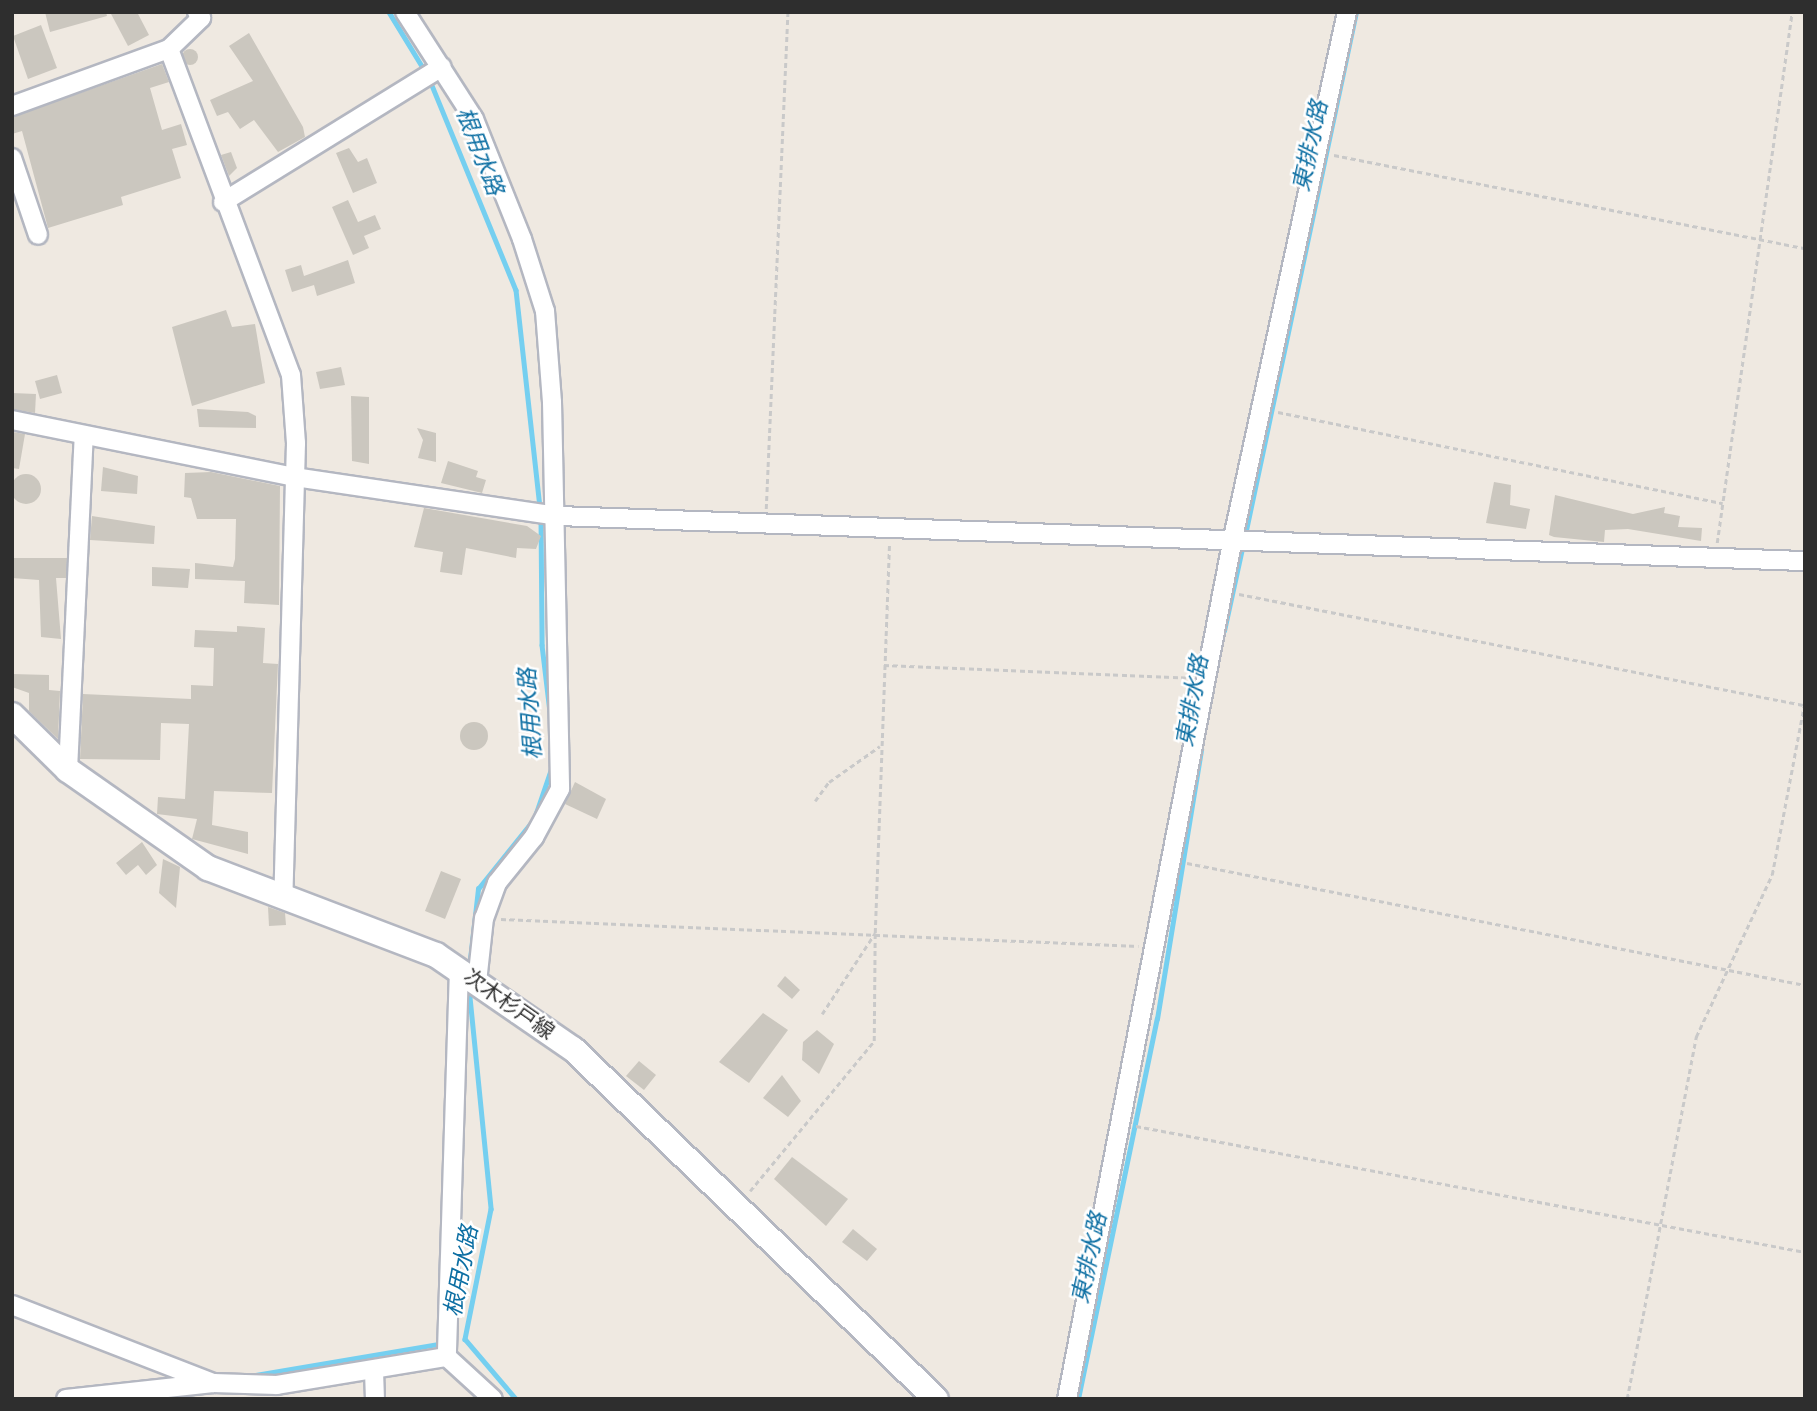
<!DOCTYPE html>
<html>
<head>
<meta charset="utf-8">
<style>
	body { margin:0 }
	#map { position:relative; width:1817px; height:1411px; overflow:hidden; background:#efe9e1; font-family:Raleway,"Noto Sans JP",sans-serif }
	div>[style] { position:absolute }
	.stream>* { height:4.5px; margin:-2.25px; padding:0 2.25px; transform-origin:2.25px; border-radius:2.25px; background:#75cff0 }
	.building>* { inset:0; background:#cbc7bf }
	.round { border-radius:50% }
	.path>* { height:2.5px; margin-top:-1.25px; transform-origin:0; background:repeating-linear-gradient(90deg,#c9c9c9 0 5px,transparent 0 8.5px) }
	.roads { filter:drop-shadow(2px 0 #b4b7c1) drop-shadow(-2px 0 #b4b7c1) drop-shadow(0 2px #b4b7c1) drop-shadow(0 -2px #b4b7c1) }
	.minor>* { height:18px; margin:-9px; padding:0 9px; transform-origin:9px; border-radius:9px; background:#fff }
	.secondary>* { height:24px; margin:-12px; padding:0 12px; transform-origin:12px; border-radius:12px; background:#fff }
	span { translate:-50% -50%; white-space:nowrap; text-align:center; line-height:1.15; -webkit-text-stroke:5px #fff; paint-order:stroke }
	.street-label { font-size:21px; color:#2e2e2e }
	.water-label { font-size:23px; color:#0d6fa3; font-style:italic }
	.frame { position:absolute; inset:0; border:14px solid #2e2e2e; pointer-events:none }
</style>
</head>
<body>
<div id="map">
	<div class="stream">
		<i style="left:389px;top:12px;width:69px;rotate:58.6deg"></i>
		<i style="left:429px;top:78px;width:229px;rotate:67.7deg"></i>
		<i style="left:516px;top:290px;width:220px;rotate:83.7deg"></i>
		<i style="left:541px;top:518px;width:127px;rotate:89.5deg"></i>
		<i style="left:542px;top:645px;width:67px;rotate:83.2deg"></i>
		<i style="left:1245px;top:535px;width:535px;rotate:-78.02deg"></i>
		<i style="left:1224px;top:631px;width:89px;rotate:-77.7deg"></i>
		<i style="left:469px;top:968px;width:80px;rotate:-83.5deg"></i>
		<i style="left:478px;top:889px;width:90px;rotate:-51.3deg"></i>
		<i style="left:534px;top:819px;width:53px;rotate:-71.2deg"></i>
		<i style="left:469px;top:987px;width:223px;rotate:84.3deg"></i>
		<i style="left:491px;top:1209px;width:133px;rotate:101.3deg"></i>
		<i style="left:465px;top:1339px;width:79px;rotate:49.6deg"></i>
		<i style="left:249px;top:1376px;width:198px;rotate:-9.6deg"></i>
		<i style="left:1078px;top:1399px;width:388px;rotate:-78.3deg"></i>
		<i style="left:1157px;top:1019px;width:273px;rotate:-80.7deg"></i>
	</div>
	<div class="building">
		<i style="clip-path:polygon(45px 12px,106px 12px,107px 16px,50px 32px)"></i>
		<i style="clip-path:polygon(110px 12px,137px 12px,149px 35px,128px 46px)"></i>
		<i style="clip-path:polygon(41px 25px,57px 68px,28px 79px,13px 36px)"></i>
		<i style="clip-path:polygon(249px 33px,303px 127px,305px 137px,278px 152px,254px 120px,240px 129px,228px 112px,217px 116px,210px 100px,253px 81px,229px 46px)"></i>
		<i class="round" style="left:182px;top:49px;width:16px;height:16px"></i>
		<i style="clip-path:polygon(162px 64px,169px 82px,150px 88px,162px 130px,181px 124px,187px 145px,172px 149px,181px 178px,121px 197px,123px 205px,48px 228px,22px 131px,12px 134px,12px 117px)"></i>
		<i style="clip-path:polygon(349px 148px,358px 162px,367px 158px,377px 183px,353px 193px,336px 153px)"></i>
		<i style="clip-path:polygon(231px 152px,237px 168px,229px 176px,221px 155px)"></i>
		<i style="clip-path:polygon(348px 200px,358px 222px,375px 215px,381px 229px,364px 236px,369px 248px,353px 255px,332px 207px)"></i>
		<i style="clip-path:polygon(348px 260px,355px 283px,317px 296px,314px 285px,292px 292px,285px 270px,301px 265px,304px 276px)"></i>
		<i style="clip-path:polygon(226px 310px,232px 327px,255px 324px,265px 383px,192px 406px,172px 327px)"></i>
		<i style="clip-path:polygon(341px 367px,345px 385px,320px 389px,316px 372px)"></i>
		<i style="clip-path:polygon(57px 375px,62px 393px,40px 399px,35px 381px)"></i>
		<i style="clip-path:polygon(12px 393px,36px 394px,35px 413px,12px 409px)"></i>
		<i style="clip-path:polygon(351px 396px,369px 397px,369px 464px,352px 461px)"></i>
		<i style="clip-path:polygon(197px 409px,248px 412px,256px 416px,256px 428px,199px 427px)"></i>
		<i style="clip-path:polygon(417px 428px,436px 433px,436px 462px,418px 458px,423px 440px)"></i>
		<i style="clip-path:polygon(12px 432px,25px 434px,19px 469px,12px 468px)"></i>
		<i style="clip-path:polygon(448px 461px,478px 471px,476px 477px,486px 480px,482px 493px,441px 483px)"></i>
		<i style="clip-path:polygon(103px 467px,138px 476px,137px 494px,101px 491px)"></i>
		<i style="clip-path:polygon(211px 472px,280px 486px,279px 605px,244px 603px,245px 581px,195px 579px,195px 563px,233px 567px,235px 559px,236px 519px,197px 519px,191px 498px,184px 497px,185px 473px)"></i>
		<i class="round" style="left:11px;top:474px;width:30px;height:30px"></i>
		<i style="clip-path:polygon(1494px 482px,1511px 485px,1510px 505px,1530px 509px,1526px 529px,1486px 523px)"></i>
		<i style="clip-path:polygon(1555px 495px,1633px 514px,1665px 507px,1664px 513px,1680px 516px,1678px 527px,1702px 528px,1701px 541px,1628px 529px,1605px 530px,1604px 542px,1554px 537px,1549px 535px)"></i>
		<i style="clip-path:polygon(424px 508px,527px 526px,541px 536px,536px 549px,517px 548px,516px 558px,466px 548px,462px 575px,440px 572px,443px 552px,414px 547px)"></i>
		<i style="clip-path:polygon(92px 516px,155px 526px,154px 544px,90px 540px)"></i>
		<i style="clip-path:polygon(12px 558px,67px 558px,66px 578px,56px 578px,61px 639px,41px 637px,39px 580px,12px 578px)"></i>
		<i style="clip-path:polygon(152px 567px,190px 569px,188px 588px,152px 586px)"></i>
		<i style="clip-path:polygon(237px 626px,265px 628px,263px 663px,278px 664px,272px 793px,214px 791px,212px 825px,248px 832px,248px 854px,192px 839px,197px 819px,157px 814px,158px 797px,185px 799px,189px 724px,161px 723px,160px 760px,80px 759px,83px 694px,191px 699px,191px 685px,213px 686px,214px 648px,194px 647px,195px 630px,237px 632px)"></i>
		<i style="clip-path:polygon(12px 674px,49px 675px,49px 690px,60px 691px,58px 739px,29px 711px,29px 693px,12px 687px)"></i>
		<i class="round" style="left:460px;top:722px;width:28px;height:28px"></i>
		<i style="clip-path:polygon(575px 782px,606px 799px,597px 819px,565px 804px)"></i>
		<i style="clip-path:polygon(142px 842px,157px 865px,146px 875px,138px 865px,126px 875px,116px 863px)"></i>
		<i style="clip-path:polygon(163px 859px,180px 867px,176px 908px,159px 893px)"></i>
		<i style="clip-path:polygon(441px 871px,461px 879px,445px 919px,425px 911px)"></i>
		<i style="clip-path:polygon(268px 907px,285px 913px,286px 925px,269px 926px)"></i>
		<i style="clip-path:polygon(785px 976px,800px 990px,792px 999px,777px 986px)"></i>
		<i style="clip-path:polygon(763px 1013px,788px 1030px,749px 1083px,719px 1062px)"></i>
		<i style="clip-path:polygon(817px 1030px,834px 1044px,819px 1074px,802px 1060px,803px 1042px)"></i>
		<i style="clip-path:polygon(639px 1061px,656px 1075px,644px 1090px,626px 1076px)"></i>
		<i style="clip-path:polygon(782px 1075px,801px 1101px,788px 1117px,763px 1098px)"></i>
		<i style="clip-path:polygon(792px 1157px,848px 1199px,826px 1226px,774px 1179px)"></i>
		<i style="clip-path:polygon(853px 1229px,877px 1249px,867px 1261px,842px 1242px)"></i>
	</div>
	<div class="path">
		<i style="left:1334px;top:155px;width:480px;rotate:11.2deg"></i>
		<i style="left:1278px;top:412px;width:454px;rotate:11.6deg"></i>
		<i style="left:766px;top:509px;width:497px;rotate:-87.5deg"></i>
		<i style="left:1717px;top:543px;width:536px;rotate:-81.96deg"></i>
		<i style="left:1239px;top:594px;width:575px;rotate:11.13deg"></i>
		<i style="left:884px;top:665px;width:307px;rotate:2.4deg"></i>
		<i style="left:815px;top:801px;width:24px;rotate:-54deg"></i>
		<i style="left:829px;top:782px;width:62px;rotate:-35.2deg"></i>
		<i style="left:1187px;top:863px;width:630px;rotate:11.17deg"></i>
		<i style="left:501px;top:919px;width:638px;rotate:2.43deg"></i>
		<i style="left:822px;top:1014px;width:97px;rotate:-56.8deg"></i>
		<i style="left:875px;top:933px;width:389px;rotate:-87.9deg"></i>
		<i style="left:1136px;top:1126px;width:681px;rotate:10.67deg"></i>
		<i style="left:750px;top:1191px;width:195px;rotate:-50.4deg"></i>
		<i style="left:874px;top:1041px;width:106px;rotate:-89.5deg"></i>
		<i style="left:1627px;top:1399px;width:369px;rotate:-79.2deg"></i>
		<i style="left:1696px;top:1037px;width:179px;rotate:-64.9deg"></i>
		<i style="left:1772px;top:875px;width:178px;rotate:-79.3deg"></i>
	</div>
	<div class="roads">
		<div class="minor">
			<i style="left:405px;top:12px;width:127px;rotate:57.2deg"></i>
			<i style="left:474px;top:119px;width:129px;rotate:68.2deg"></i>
			<i style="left:522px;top:239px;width:76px;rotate:72.3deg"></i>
			<i style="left:545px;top:311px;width:91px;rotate:85.6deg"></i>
			<i style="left:552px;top:402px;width:387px;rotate:88.8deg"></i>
			<i style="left:560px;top:789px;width:55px;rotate:118.4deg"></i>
			<i style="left:534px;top:837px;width:59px;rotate:128.8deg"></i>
			<i style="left:497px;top:883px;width:37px;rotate:110deg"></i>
			<i style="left:484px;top:918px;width:64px;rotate:96.2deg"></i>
			<i style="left:169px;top:49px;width:348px;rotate:69.5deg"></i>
			<i style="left:291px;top:375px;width:68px;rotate:85.8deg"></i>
			<i style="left:296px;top:443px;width:456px;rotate:91.6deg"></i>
			<i style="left:12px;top:106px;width:167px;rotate:-20deg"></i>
			<i style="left:169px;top:49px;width:45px;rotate:-44.1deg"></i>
			<i style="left:201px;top:18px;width:7px;rotate:-124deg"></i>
			<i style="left:12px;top:158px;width:81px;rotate:71.3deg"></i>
			<i style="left:223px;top:202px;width:257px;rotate:-31.7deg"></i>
			<i style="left:12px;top:420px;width:288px;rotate:11.4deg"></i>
			<i style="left:294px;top:477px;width:267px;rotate:8.4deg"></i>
			<i style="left:558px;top:516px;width:1248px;rotate:2.07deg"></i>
			<i style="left:68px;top:770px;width:335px;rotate:-87.3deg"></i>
			<i style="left:459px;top:969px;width:388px;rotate:91.8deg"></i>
			<i style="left:447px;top:1357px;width:62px;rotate:42.4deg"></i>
			<i style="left:12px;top:1305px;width:216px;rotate:21.2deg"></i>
			<i style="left:374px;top:1371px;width:28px;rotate:88deg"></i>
			<i style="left:66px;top:1399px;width:148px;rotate:-6.2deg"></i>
			<i style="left:213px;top:1383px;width:64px;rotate:1.8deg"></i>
			<i style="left:277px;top:1385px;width:172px;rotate:-9.4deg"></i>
			<i style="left:1067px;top:1399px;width:877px;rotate:-79.09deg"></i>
			<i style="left:1233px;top:538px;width:538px;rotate:-77.77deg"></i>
		</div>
		<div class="secondary">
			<i style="left:12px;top:715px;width:78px;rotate:44.5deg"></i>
			<i style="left:68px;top:770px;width:171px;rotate:35deg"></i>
			<i style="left:208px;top:868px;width:244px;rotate:20.9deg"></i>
			<i style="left:436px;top:955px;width:166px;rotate:34.5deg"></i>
			<i style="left:573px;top:1049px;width:504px;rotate:43.96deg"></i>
		</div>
	</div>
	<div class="street-label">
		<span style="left:509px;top:1004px;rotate:35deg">次木杉戸線</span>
	</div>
	<div class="water-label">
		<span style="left:1310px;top:146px;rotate:-78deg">東排水路</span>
		<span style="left:480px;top:151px;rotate:69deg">根用水路</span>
		<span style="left:1192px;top:701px;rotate:-80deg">東排水路</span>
		<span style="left:530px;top:714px;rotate:-94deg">根用水路</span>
		<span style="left:1089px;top:1258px;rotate:-78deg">東排水路</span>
		<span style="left:461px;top:1271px;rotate:-79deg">根用水路</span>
	</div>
	<div class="frame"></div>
</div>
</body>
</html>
